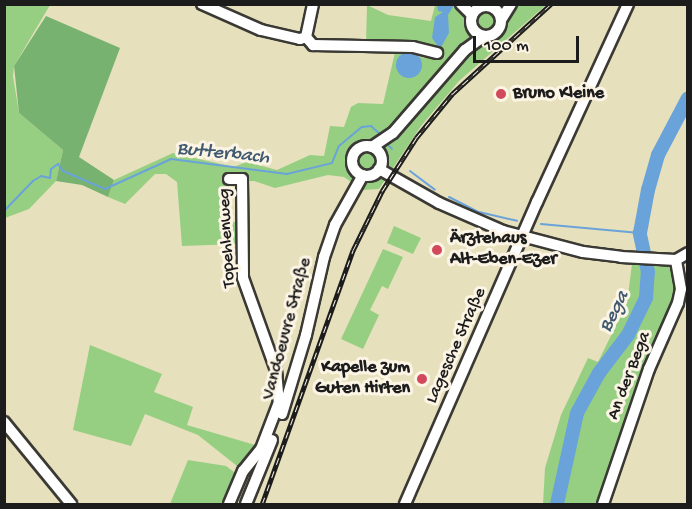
<!DOCTYPE html>
<html>
<head>
<meta charset="utf-8">
<style>
	body { margin:0 }
	#map { position:relative; width:692px; height:509px; overflow:hidden; background:#e7e0bc; font-family:"Gochi Hand",sans-serif }
	div>[style] { position:absolute }
	.green>* { inset:0; background:#96cf82 }
	.forest>* { inset:0; background:#78b270 }
	.water>* { inset:0; background:#6aa3d9 }
	.round { border-radius:50% }
	.stream>* { height:2px; margin:-1px; padding:0 1px; transform-origin:1px; border-radius:1px; background:#6aa3d9 }
	.river>* { height:14px; margin:-7px; padding:0 7px; transform-origin:7px; border-radius:7px; background:#6aa3d9 }
	.roads { filter:drop-shadow(2px 0 #3a3934) drop-shadow(-2px 0 #3a3934) drop-shadow(0 2px #3a3934) drop-shadow(0 -2px #3a3934) }
	.minor>* { height:10px; margin:-5px; padding:0 5px; transform-origin:5px; border-radius:5px; background:#fff }
	.minor>.ring { margin:-5px; padding:0; box-sizing:content-box; background:none; border:10px solid #fff; border-radius:50% }
	.rail>* { height:4.5px; margin-top:-2.25px; transform-origin:0; background:repeating-linear-gradient(90deg,#fcf5e5 0 7px,#1c1c1c 0 14px); box-sizing:border-box; border-block:2px solid #1c1c1c }
	.dots>* { width:16px; height:16px; translate:-50% -50%; box-sizing:border-box; border:3px solid #fcf5e5; border-radius:50% }
	span { translate:-50% -50%; white-space:nowrap; text-align:center; line-height:1.15; -webkit-text-stroke:6px #fcf5e5; paint-order:stroke }
	.poi-label { font-size:18px; color:#1c1c1c; font-weight:700 }
	.left { translate:0 -50%; text-align:left }
	.right { translate:-100% -50%; text-align:right }
	.street-label { font-size:18px; color:#1c1c1c }
	.water-label { font-size:20px; color:#3f5971; font-style:italic }
	.frame { position:absolute; inset:0; border:6px solid #1c1c1c; pointer-events:none }
	.scale { position:absolute; left:473px; top:36px; width:106px; height:27px; box-sizing:border-box; border:3px solid #1c1c1c; border-top:0; padding-left:8px; font-size:18px; line-height:21px; white-space:nowrap; color:#1c1c1c; -webkit-text-stroke:4px #fcf5e5; paint-order:stroke }
</style>
</head>
<body>
<div id="map">
	<div class="green">
		<i style="clip-path:polygon(5px 5px,50px 5px,14px 66px,13px 76px,19px 113px,63px 150px,56px 181px,29px 209px,5px 218px)"></i>
		<i style="clip-path:polygon(367px 5px,388px 15px,431px 21px,435px 5px,546px 5px,459px 81px,421px 126px,379px 189px,363px 190px,344px 177px,328px 175px,275px 188px,254px 181px,229px 182px,229px 222px,239px 222px,238px 244px,182px 246px,177px 182px,166px 174px,155px 174px,125px 204px,108px 197px,114px 180px,173px 153px,234px 167px,246px 162px,277px 170px,310px 155px,324px 156px,330px 126px,344px 127px,351px 107px,358px 103px,383px 104px,396px 48px,424px 58px,433px 54px,443px 59px,445px 56px,429px 44px,366px 43px)"></i>
		<i style="clip-path:polygon(394px 226px,421px 238px,413px 254px,387px 243px)"></i>
		<i style="clip-path:polygon(383px 249px,403px 257px,388px 289px,382px 286px,370px 310px,379px 315px,363px 349px,341px 339px)"></i>
		<i style="clip-path:polygon(632px 264px,672px 264px,677px 291px,600px 504px,543px 504px,545px 468px,561px 415px,588px 358px,598px 362px,627px 303px)"></i>
		<i style="clip-path:polygon(90px 345px,162px 374px,154px 392px,193px 407px,187px 425px,259px 446px,237px 466px,198px 435px,145px 414px,131px 446px,73px 430px)"></i>
		<i style="clip-path:polygon(188px 460px,226px 466px,234px 472px,238px 477px,227px 504px,170px 504px)"></i>
	</div>
	<div class="forest">
		<i style="clip-path:polygon(46px 16px,120px 48px,79px 157px,114px 180px,108px 197px,82px 185px,56px 181px,63px 150px,19px 113px,14px 66px)"></i>
	</div>
	<div class="water">
		<i style="clip-path:polygon(437px 5px,454px 5px,448px 15px,449px 33px,440px 49px,432px 38px,435px 17px,443px 12px,438px 11px)"></i>
		<i class="round" style="left:396px;top:52px;width:26px;height:26px"></i>
	</div>
	<div class="stream">
		<i style="left:389px;top:146px;width:4px;rotate:45deg"></i>
		<i style="left:410px;top:171px;width:31px;rotate:37deg"></i>
		<i style="left:449px;top:197px;width:34px;rotate:27deg"></i>
		<i style="left:479px;top:212px;width:39px;rotate:13deg"></i>
		<i style="left:4px;top:211px;width:42px;rotate:-46deg"></i>
		<i style="left:33px;top:181px;width:9px;rotate:-32deg"></i>
		<i style="left:41px;top:176px;width:9px;rotate:13deg"></i>
		<i style="left:50px;top:178px;width:9px;rotate:-84deg"></i>
		<i style="left:51px;top:169px;width:9px;rotate:-36deg"></i>
		<i style="left:58px;top:164px;width:9px;rotate:54deg"></i>
		<i style="left:63px;top:171px;width:46px;rotate:23.2deg"></i>
		<i style="left:105px;top:189px;width:72px;rotate:-24.4deg"></i>
		<i style="left:171px;top:159px;width:117px;rotate:7.4deg"></i>
		<i style="left:287px;top:174px;width:46px;rotate:-13.7deg"></i>
		<i style="left:332px;top:163px;width:18px;rotate:-68deg"></i>
		<i style="left:339px;top:146px;width:30px;rotate:-40deg"></i>
		<i style="left:362px;top:127px;width:9px;rotate:-6deg"></i>
		<i style="left:371px;top:126px;width:13px;rotate:42deg"></i>
		<i style="left:541px;top:224px;width:99px;rotate:5.2deg"></i>
	</div>
	<div class="river">
		<i style="left:557px;top:504px;width:93px;rotate:-77.6deg"></i>
		<i style="left:577px;top:413px;width:46px;rotate:-61.2deg"></i>
		<i style="left:599px;top:373px;width:48px;rotate:-52.7deg"></i>
		<i style="left:628px;top:335px;width:41px;rotate:-64.1deg"></i>
		<i style="left:646px;top:298px;width:26px;rotate:-86deg"></i>
		<i style="left:648px;top:272px;width:40px;rotate:-102deg"></i>
		<i style="left:640px;top:233px;width:44px;rotate:-79.5deg"></i>
		<i style="left:648px;top:190px;width:36px;rotate:-74deg"></i>
		<i style="left:658px;top:155px;width:64px;rotate:-62.2deg"></i>
	</div>
	<div class="roads">
		<div class="minor">
			<i style="left:202px;top:4px;width:64px;rotate:23.8deg"></i>
			<i style="left:261px;top:30px;width:40px;rotate:13deg"></i>
			<i style="left:300px;top:39px;width:6px;rotate:-18deg"></i>
			<i style="left:461px;top:4px;width:16px;rotate:45deg"></i>
			<i class="ring" style="left:471px;top:6px;width:20px;height:20px"></i>
			<i style="left:501px;top:20px;width:19px;rotate:-58deg"></i>
			<i style="left:306px;top:37px;width:11px;rotate:49deg"></i>
			<i style="left:313px;top:45px;width:100px;rotate:1.1deg"></i>
			<i style="left:413px;top:47px;width:25px;rotate:14deg"></i>
			<i style="left:306px;top:37px;width:34px;rotate:-78deg"></i>
			<i class="ring" style="left:352px;top:146px;width:20px;height:20px"></i>
			<i style="left:372px;top:147px;width:25px;rotate:-34deg"></i>
			<i style="left:393px;top:133px;width:110px;rotate:-49.1deg"></i>
			<i style="left:465px;top:50px;width:24px;rotate:-36deg"></i>
			<i style="left:379px;top:169px;width:69px;rotate:29.5deg"></i>
			<i style="left:439px;top:203px;width:70px;rotate:23.6deg"></i>
			<i style="left:503px;top:231px;width:83px;rotate:14.7deg"></i>
			<i style="left:583px;top:252px;width:38px;rotate:7deg"></i>
			<i style="left:621px;top:257px;width:55px;rotate:3.1deg"></i>
			<i style="left:676px;top:260px;width:14px;rotate:-30deg"></i>
			<i style="left:229px;top:179px;width:13px"></i>
			<i style="left:242px;top:179px;width:99px;rotate:89.4deg"></i>
			<i style="left:243px;top:278px;width:98px;rotate:70.3deg"></i>
			<i style="left:276px;top:370px;width:32px;rotate:85deg"></i>
			<i style="left:279px;top:402px;width:50px;rotate:111deg"></i>
			<i style="left:261px;top:449px;width:28px;rotate:129deg"></i>
			<i style="left:243px;top:471px;width:36px;rotate:113deg"></i>
			<i style="left:282px;top:414px;width:83px;rotate:-73.1deg"></i>
			<i style="left:306px;top:335px;width:80px;rotate:-77deg"></i>
			<i style="left:324px;top:257px;width:34px;rotate:-71deg"></i>
			<i style="left:335px;top:225px;width:57px;rotate:-60.8deg"></i>
			<i style="left:4px;top:422px;width:106px;rotate:50.7deg"></i>
			<i style="left:246px;top:504px;width:69px;rotate:-67.9deg"></i>
			<i style="left:405px;top:504px;width:330px;rotate:-66.4deg"></i>
			<i style="left:537px;top:202px;width:218px;rotate:-65.3deg"></i>
			<i style="left:603px;top:504px;width:143px;rotate:-71.2deg"></i>
			<i style="left:649px;top:369px;width:72px;rotate:-66.3deg"></i>
			<i style="left:678px;top:303px;width:14px;rotate:-78deg"></i>
			<i style="left:681px;top:289px;width:29px;rotate:-100deg"></i>
		</div>
	</div>
	<div class="rail">
		<i style="left:262px;top:504px;width:270px;rotate:-70.3deg"></i>
		<i style="left:353px;top:250px;width:66px;rotate:-63.8deg"></i>
		<i style="left:382px;top:191px;width:63px;rotate:-57.3deg"></i>
		<i style="left:416px;top:138px;width:57px;rotate:-50.7deg"></i>
		<i style="left:452px;top:94px;width:134px;rotate:-42.3deg"></i>
	</div>
	<div class="dots">
		<i style="left:501px;top:94px;background:#d1495b"></i>
		<i style="left:437px;top:250px;background:#d1495b"></i>
		<i style="left:422px;top:379px;background:#d1495b"></i>
	</div>
	<div class="poi-label">
		<span class="left" style="left:513px;top:94px">Bruno Kleine</span>
		<span class="left" style="left:450px;top:250px">Ärztehaus<br>Alt-Eben-Ezer</span>
		<span class="right" style="left:410px;top:379px">Kapelle zum<br>Guten Hirten</span>
	</div>
	<div class="street-label">
		<span style="left:228px;top:238px;rotate:-93deg">Topehlenweg</span>
		<span style="left:288px;top:329px;rotate:-75deg">Vandoeuvre Straße</span>
		<span style="left:457px;top:346px;rotate:-66deg">Lagesche Straße</span>
		<span style="left:630px;top:376px;rotate:-69deg">An der Bega</span>
	</div>
	<div class="water-label">
		<span style="left:223px;top:154px;rotate:6deg">Butterbach</span>
		<span style="left:615px;top:312px;rotate:-63deg">Bega</span>
	</div>
	<div class="frame"></div>
	<div class="scale">100 m</div>
</div>
</body>
</html>
